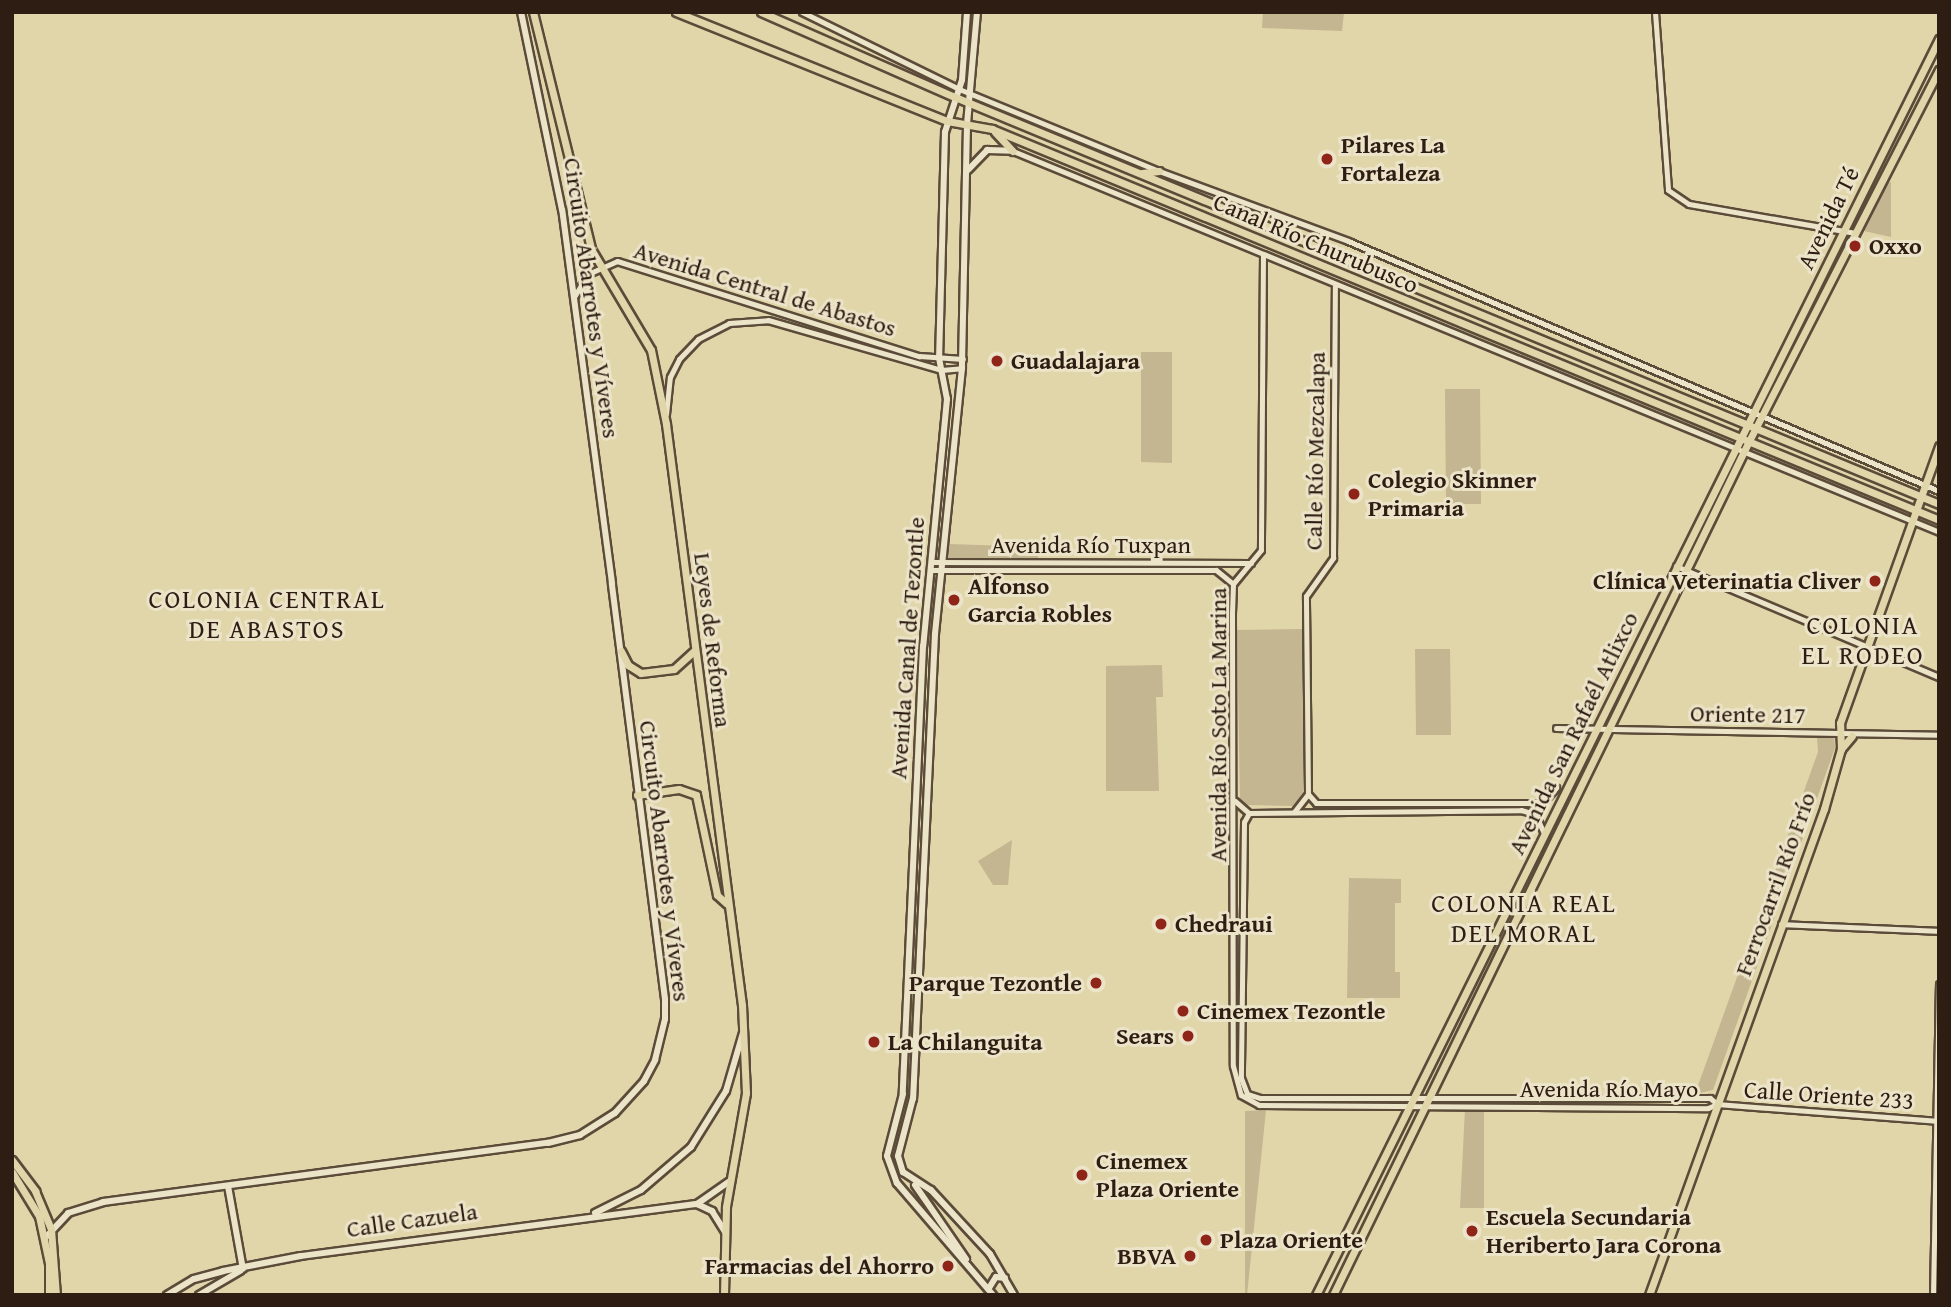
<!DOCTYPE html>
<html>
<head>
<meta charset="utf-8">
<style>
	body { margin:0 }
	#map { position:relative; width:1951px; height:1307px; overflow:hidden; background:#e1d5aa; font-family:"Gentium Book Plus",serif }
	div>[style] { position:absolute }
	.green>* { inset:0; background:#c3b690 }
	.roads { filter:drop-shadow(2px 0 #5b4b39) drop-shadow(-2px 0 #5b4b39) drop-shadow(0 2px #5b4b39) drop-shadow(0 -2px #5b4b39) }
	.tertiary>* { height:5px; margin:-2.5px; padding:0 2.5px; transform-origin:2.5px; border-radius:2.5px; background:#ece4c8 }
	.secondary>* { height:6px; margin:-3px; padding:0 3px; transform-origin:3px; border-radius:3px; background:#ece4c8 }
	.primary>* { height:7px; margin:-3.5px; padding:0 3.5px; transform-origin:3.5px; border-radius:3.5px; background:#e1d5aa }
	.dots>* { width:19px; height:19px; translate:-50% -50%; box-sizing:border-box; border:4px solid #ece4c8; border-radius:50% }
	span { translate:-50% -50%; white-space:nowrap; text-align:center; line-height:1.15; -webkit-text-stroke:6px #ece4c8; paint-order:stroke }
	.poi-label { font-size:24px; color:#2e1d13; font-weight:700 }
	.left { translate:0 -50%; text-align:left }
	.right { translate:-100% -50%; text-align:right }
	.street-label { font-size:24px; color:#2e1d13 }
	.neighbourhood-label { font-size:26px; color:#2e1d13; letter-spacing:2px }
	.frame { position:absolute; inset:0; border:14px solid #2e1d13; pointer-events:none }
</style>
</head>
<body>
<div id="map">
	<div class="green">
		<i style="clip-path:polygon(1263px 12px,1344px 12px,1342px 31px,1262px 28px)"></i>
		<i style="clip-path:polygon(1891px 182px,1891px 237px,1864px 231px,1885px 184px)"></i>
		<i style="clip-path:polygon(1141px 352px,1172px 352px,1172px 463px,1141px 462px)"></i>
		<i style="clip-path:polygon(1445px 389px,1480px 389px,1481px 504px,1446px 504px)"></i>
		<i style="clip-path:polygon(948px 544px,1038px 547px,1038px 561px,946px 562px)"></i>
		<i style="clip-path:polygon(1303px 629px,1303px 800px,1295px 806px,1247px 805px,1240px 800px,1237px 630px)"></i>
		<i style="clip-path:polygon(1415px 649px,1450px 649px,1451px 735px,1416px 735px)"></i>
		<i style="clip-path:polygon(1162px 665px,1163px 697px,1156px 697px,1159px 791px,1106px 791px,1106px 666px)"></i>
		<i style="clip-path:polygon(1834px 736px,1835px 748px,1713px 1090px,1695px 1094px,1818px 752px,1817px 737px)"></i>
		<i style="clip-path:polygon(1012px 840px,1008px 885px,993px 885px,978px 861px)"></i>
		<i style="clip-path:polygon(1349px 878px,1401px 879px,1401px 903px,1395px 903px,1395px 972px,1400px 972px,1400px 998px,1347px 998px)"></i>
		<i style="clip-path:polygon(1465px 1109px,1484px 1109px,1484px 1208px,1460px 1208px)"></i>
		<i style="clip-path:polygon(1266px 1110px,1247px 1295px,1245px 1295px,1245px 1111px)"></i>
	</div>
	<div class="roads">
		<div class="tertiary">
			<i style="left:802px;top:12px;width:175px;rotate:26.1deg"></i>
			<i style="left:959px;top:89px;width:216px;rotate:22.3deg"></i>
			<i style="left:1159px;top:171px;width:202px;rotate:20.3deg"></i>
			<i style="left:1348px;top:241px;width:642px;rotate:22.93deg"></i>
			<i style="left:1655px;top:12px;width:178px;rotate:85.8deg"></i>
			<i style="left:1668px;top:190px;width:25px;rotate:34deg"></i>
			<i style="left:1689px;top:204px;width:169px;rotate:9.9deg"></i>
			<i style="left:1013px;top:151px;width:1001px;rotate:22.36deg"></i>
			<i style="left:1263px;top:254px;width:296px;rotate:90.4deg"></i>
			<i style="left:1261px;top:550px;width:44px;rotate:129.5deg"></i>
			<i style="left:1233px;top:584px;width:30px;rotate:92deg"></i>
			<i style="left:1232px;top:614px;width:452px;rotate:89.9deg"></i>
			<i style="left:1233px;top:1066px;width:30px;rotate:75deg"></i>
			<i style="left:1241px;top:1095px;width:21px;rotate:29deg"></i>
			<i style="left:1259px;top:1105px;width:449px;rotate:0.4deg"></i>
			<i style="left:1708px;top:1108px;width:10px;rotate:-24deg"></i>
			<i style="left:1717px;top:1104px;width:223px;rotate:4.4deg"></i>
			<i style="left:574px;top:297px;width:27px;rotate:-59deg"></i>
			<i style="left:588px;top:274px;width:32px;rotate:-24deg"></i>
			<i style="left:617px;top:261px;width:317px;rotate:17.5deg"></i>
			<i style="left:919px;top:356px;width:44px;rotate:3.9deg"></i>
			<i style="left:666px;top:414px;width:37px;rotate:-84deg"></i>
			<i style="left:670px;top:377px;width:20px;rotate:-63deg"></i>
			<i style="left:679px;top:359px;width:28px;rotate:-46deg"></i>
			<i style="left:698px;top:339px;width:35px;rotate:-27deg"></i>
			<i style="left:729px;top:323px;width:39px;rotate:-4deg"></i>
			<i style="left:768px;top:320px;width:180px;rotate:16.1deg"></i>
			<i style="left:941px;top:370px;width:21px;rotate:-5deg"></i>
			<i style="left:931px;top:562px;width:320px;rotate:0.2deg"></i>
			<i style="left:1676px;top:566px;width:285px;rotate:22.9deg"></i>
			<i style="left:930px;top:570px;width:286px"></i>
			<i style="left:1216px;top:570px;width:22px;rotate:39deg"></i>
			<i style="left:1556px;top:728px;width:383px;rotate:1deg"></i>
			<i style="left:1308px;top:794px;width:12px;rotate:48deg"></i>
			<i style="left:1316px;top:803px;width:226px"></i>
			<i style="left:1542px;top:803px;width:21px;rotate:-47deg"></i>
			<i style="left:1235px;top:801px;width:18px;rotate:41deg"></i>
			<i style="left:1294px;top:812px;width:23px;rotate:-52deg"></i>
			<i style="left:1308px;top:794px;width:198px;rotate:-90.6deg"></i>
			<i style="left:1306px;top:596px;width:47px;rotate:-54.6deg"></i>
			<i style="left:1333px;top:558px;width:272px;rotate:-89.6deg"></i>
			<i style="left:1249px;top:813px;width:10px;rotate:119deg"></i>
			<i style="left:1244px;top:822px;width:256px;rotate:90.7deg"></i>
			<i style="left:1241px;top:1078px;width:17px;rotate:69deg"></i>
			<i style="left:1247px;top:1094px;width:14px;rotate:17deg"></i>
			<i style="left:1260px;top:1098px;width:450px"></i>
			<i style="left:1710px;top:1098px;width:9px;rotate:41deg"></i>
			<i style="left:1249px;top:813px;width:272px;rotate:-0.6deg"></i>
			<i style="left:1521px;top:810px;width:15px;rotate:16deg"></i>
			<i style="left:1535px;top:814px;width:21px;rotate:65deg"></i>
			<i style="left:1781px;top:924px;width:158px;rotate:2.5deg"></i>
			<i style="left:1933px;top:1295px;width:311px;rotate:-88.9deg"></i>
		</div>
		<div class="secondary">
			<i style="left:967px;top:12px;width:68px;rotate:94.2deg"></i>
			<i style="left:962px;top:80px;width:55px;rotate:108.1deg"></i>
			<i style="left:945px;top:132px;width:226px;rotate:91.5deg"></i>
			<i style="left:939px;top:358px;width:42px;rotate:79deg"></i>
			<i style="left:947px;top:399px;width:248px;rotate:95.5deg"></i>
			<i style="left:923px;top:646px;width:448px;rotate:92.6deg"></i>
			<i style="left:903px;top:1094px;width:64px;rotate:104.5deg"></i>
			<i style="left:887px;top:1156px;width:29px;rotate:70deg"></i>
			<i style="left:897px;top:1183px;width:148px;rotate:49.4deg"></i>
			<i style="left:977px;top:12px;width:113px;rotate:95.1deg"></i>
			<i style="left:967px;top:125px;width:243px;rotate:91.2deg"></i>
			<i style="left:962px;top:368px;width:267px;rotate:95.8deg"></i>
			<i style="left:935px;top:634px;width:465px;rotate:92.7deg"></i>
			<i style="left:913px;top:1098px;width:60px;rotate:104.5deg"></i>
			<i style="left:898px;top:1156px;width:17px;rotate:73deg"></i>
			<i style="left:903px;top:1172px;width:33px;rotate:33deg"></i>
			<i style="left:931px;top:1190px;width:87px;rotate:47.3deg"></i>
			<i style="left:990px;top:1254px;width:48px;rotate:59.7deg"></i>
			<i style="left:968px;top:170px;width:28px;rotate:-46deg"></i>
			<i style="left:987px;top:150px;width:25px;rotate:2deg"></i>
			<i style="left:915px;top:1185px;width:90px;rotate:55.4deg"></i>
			<i style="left:228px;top:1186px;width:84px;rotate:79.8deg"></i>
			<i style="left:697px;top:1204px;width:17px;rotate:25deg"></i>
			<i style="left:712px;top:1211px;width:25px;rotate:58deg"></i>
			<i style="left:595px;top:1213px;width:51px;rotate:-26.6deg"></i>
			<i style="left:641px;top:1190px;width:66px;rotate:-40.7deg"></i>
			<i style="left:691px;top:1147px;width:66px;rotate:-58deg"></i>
			<i style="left:726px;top:1091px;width:60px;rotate:-73.7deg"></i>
			<i style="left:46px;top:1237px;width:33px;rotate:-47deg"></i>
			<i style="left:68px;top:1213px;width:37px;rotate:-17deg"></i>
			<i style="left:103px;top:1202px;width:449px;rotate:-7.6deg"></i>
			<i style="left:548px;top:1143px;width:33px;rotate:-14deg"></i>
			<i style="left:580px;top:1135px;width:41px;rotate:-32.2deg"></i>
			<i style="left:615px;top:1113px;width:43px;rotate:-47.8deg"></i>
			<i style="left:644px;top:1081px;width:24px;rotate:-62deg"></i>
			<i style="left:655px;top:1060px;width:42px;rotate:-76.3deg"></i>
			<i style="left:665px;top:1019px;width:20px;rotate:-90deg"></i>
			<i style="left:665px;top:999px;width:419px;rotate:-97.3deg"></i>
			<i style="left:612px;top:583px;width:376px;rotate:-97.6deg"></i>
			<i style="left:562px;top:210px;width:202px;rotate:-101.7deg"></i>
			<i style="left:989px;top:1288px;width:13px;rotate:-58deg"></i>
			<i style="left:996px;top:1277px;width:9px;rotate:6deg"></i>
			<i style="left:167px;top:1295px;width:31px;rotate:-31deg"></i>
			<i style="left:194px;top:1279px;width:30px;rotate:-15deg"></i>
			<i style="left:223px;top:1271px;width:79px;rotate:-10.9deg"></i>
			<i style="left:301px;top:1256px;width:399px;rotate:-7.5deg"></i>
			<i style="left:697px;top:1204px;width:39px;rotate:-35deg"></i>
			<i style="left:199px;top:1295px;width:48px;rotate:-30.3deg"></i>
		</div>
		<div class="primary">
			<i style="left:533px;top:12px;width:244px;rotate:76.2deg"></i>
			<i style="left:591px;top:249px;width:117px;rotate:59.3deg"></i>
			<i style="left:651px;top:350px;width:76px;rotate:78.5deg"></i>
			<i style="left:666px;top:424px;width:586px;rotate:82.55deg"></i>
			<i style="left:742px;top:1005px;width:88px;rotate:87.4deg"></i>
			<i style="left:746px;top:1093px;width:116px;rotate:100deg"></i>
			<i style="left:726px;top:1207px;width:88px;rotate:91.3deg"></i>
			<i style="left:676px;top:12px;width:292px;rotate:21.9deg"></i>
			<i style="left:947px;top:121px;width:46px;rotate:10.1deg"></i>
			<i style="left:992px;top:129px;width:1025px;rotate:22.43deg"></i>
			<i style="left:761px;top:12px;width:212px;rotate:23.7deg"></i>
			<i style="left:955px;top:97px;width:1065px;rotate:22.47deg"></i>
			<i style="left:995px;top:132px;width:26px;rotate:47deg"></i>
			<i style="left:1142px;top:173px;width:17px;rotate:-7deg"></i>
			<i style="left:621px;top:651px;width:16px;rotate:63deg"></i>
			<i style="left:628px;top:665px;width:15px;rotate:32deg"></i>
			<i style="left:641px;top:673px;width:33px;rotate:-7deg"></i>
			<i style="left:674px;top:669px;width:27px;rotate:-42deg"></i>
			<i style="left:1841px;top:749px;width:17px;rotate:-50deg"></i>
			<i style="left:637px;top:795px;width:42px;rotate:-8.1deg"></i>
			<i style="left:679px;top:789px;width:18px;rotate:19deg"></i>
			<i style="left:696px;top:795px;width:102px;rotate:78.1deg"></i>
			<i style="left:717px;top:895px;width:13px;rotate:42deg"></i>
			<i style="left:12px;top:1160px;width:39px;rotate:53deg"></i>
			<i style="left:35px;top:1191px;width:41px;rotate:67.2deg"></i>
			<i style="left:51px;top:1229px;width:66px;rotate:85.7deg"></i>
			<i style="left:12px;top:1172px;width:52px;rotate:58.5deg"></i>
			<i style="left:39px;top:1216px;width:48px;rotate:78deg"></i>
			<i style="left:49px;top:1263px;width:32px;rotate:90deg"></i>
			<i style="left:1316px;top:1295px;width:1402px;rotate:-63.62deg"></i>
			<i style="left:1333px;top:1295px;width:948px;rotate:-64.03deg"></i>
			<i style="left:1748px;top:443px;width:419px;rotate:-62.9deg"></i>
			<i style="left:1649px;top:1295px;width:517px;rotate:-70.2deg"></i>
			<i style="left:1824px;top:809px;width:62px;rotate:-74.2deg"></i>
			<i style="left:1841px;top:749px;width:26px;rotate:-92deg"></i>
			<i style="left:1840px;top:723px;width:294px;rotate:-70.3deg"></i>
		</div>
	</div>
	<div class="dots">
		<i style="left:1327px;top:159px;background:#8f2418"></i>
		<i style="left:1855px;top:246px;background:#8f2418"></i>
		<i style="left:997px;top:361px;background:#8f2418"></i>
		<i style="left:1354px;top:494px;background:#8f2418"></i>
		<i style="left:1875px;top:581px;background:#8f2418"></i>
		<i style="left:954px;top:600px;background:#8f2418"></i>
		<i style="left:1161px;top:924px;background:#8f2418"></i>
		<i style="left:1096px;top:983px;background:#8f2418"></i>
		<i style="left:1183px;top:1011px;background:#8f2418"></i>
		<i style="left:1188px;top:1036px;background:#8f2418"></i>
		<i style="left:874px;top:1042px;background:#8f2418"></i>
		<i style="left:1082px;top:1175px;background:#8f2418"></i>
		<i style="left:1472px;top:1231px;background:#8f2418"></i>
		<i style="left:1206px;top:1240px;background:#8f2418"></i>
		<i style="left:1190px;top:1256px;background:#8f2418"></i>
		<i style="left:948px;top:1266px;background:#8f2418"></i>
	</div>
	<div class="poi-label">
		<span class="left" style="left:1341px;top:159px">Pilares La<br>Fortaleza</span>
		<span class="left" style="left:1869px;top:246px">Oxxo</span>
		<span class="left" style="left:1011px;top:361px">Guadalajara</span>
		<span class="left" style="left:1368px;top:494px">Colegio Skinner<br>Primaria</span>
		<span class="right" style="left:1861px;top:581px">Clínica Veterinatia Cliver</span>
		<span class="left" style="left:968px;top:600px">Alfonso<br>Garcia Robles</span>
		<span class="left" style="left:1175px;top:924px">Chedraui</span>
		<span class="right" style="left:1082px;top:983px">Parque Tezontle</span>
		<span class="left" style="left:1197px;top:1011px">Cinemex Tezontle</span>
		<span class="right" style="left:1174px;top:1036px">Sears</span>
		<span class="left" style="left:888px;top:1042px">La Chilanguita</span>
		<span class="left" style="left:1096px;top:1175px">Cinemex<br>Plaza Oriente</span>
		<span class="left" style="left:1486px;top:1231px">Escuela Secundaria<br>Heriberto Jara Corona</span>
		<span class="left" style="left:1220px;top:1240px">Plaza Oriente</span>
		<span class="right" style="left:1176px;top:1256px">BBVA</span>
		<span class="right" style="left:934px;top:1266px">Farmacias del Ahorro</span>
	</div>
	<div class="street-label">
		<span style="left:1828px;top:218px;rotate:-64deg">Avenida Té</span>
		<span style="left:1316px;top:243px;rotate:23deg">Canal Río Churubusco</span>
		<span style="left:765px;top:289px;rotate:17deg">Avenida Central de Abastos</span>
		<span style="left:592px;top:298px;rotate:82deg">Circuito Abarrotes y Víveres</span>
		<span style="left:1315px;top:451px;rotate:-89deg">Calle Río Mezcalapa</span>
		<span style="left:1091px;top:545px">Avenida Río Tuxpan</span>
		<span style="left:713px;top:640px;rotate:83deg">Leyes de Reforma</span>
		<span style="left:907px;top:648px;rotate:-86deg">Avenida Canal de Tezontle</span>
		<span style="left:1748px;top:714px;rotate:1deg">Oriente 217</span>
		<span style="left:1218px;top:725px;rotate:-90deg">Avenida Río Soto La Marina</span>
		<span style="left:1573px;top:733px;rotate:-64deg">Avenida San Rafaél Atlixco</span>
		<span style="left:665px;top:861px;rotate:83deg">Circuito Abarrotes y Víveres</span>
		<span style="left:1775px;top:884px;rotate:-70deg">Ferrocarril Río Frío</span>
		<span style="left:1609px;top:1089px">Avenida Río Mayo</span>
		<span style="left:1829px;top:1095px;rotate:4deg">Calle Oriente 233</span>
		<span style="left:412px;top:1220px;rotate:-8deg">Calle Cazuela</span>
	</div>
	<div class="neighbourhood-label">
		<span style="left:267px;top:614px">COLONIA CENTRAL<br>DE ABASTOS</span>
		<span style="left:1863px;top:640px">COLONIA<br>EL RODEO</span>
		<span style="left:1524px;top:918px">COLONIA REAL<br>DEL MORAL</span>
	</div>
	<div class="frame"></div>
</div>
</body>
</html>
